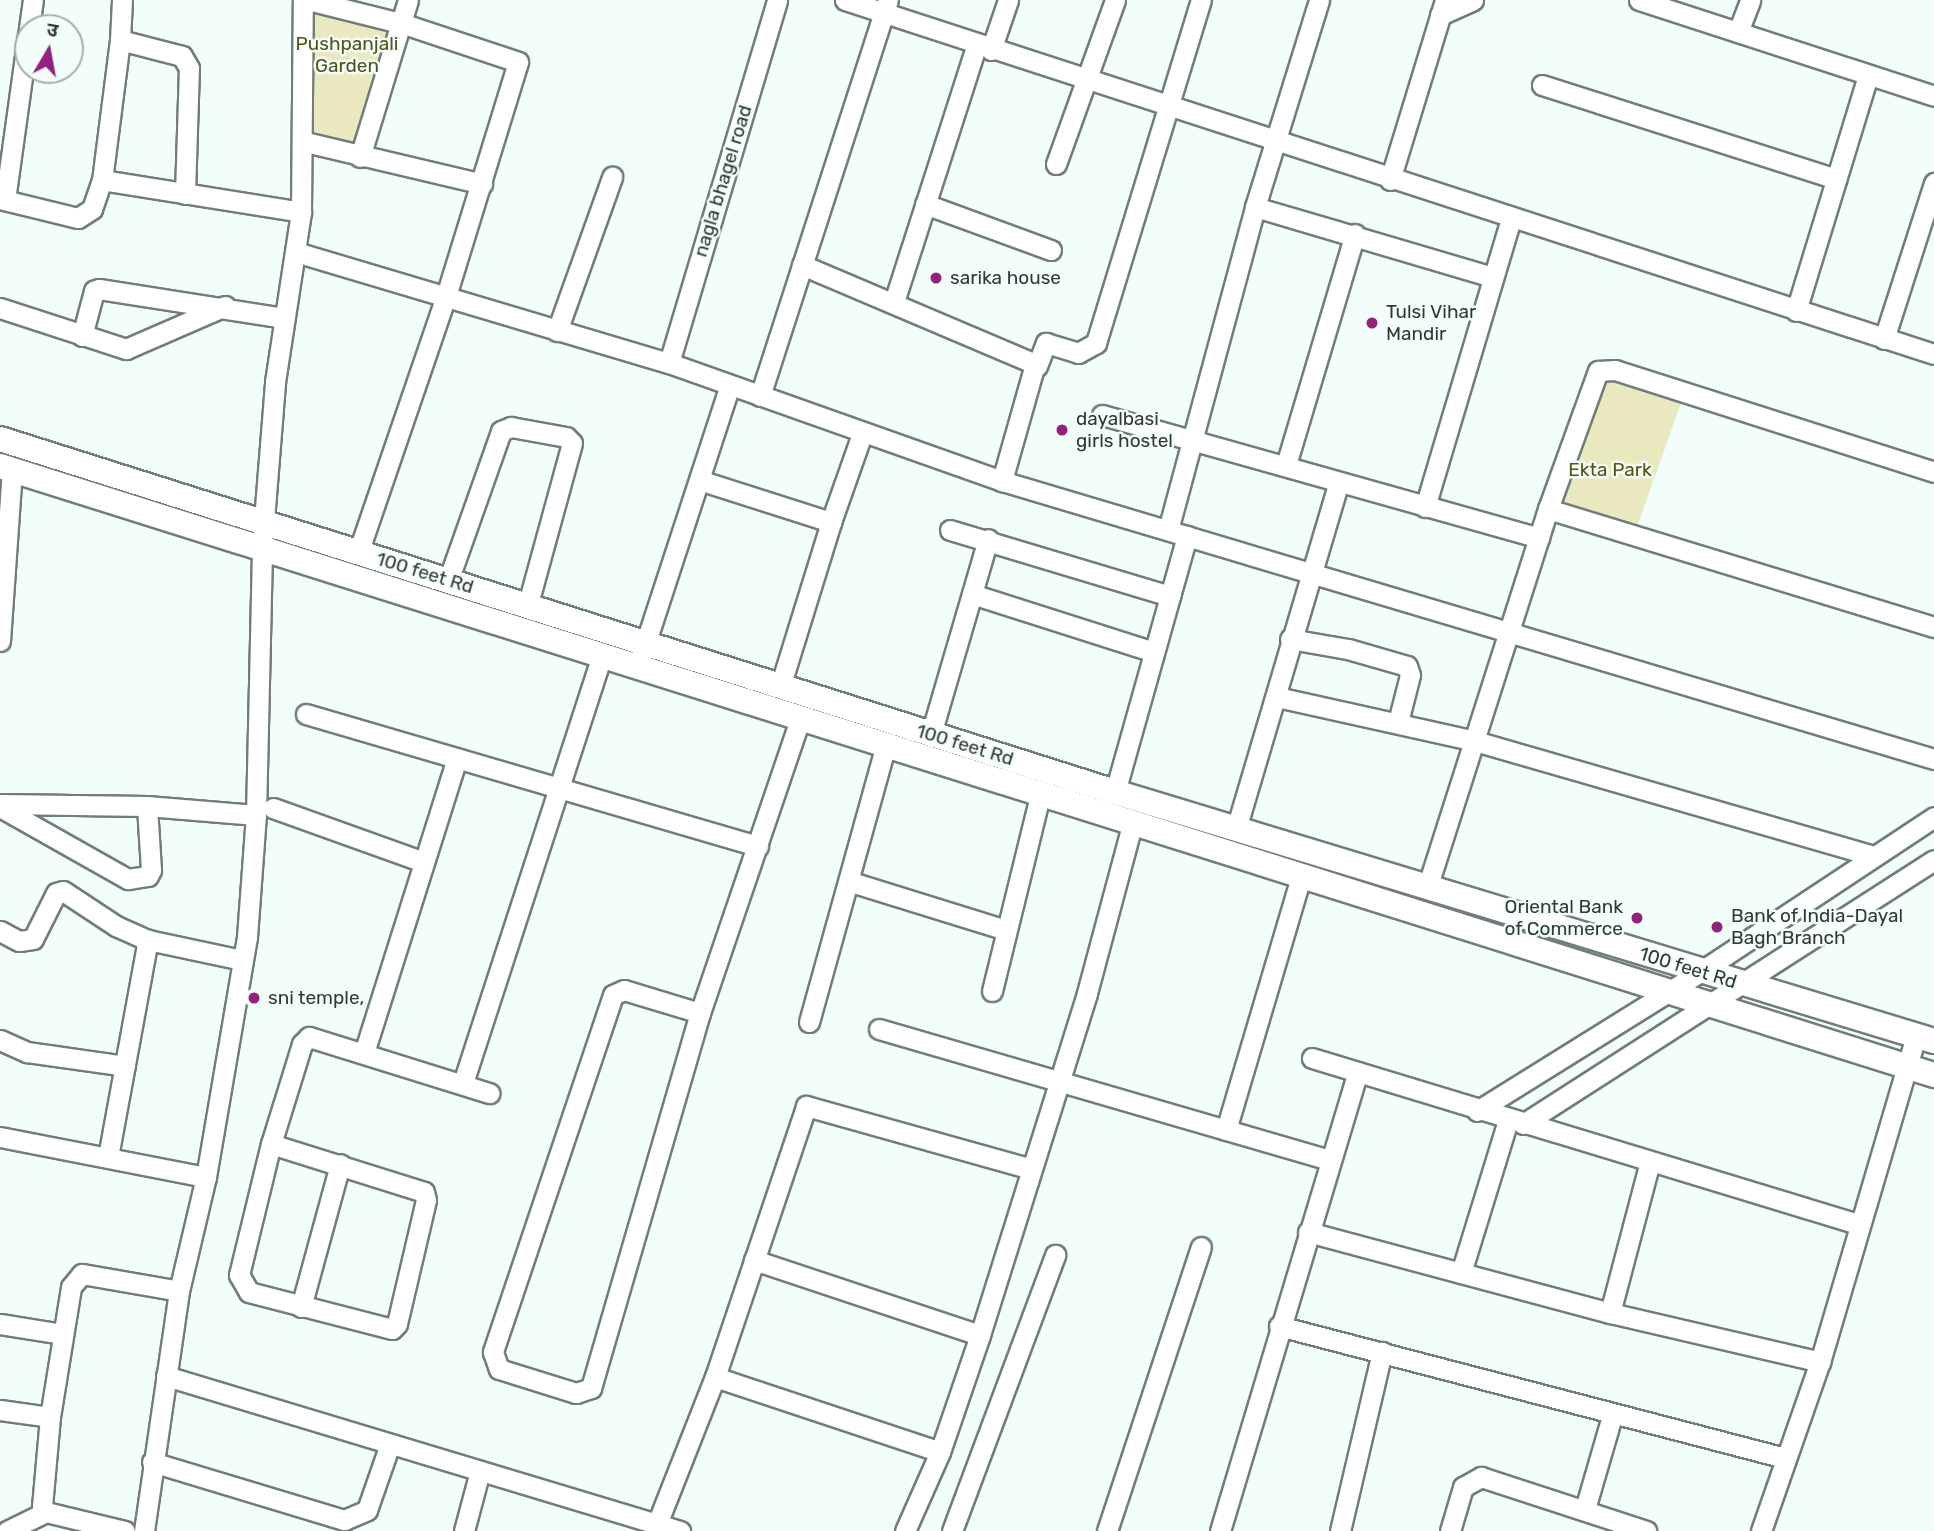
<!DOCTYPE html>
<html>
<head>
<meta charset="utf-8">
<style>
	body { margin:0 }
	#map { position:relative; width:1934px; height:1531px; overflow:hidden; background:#f1fef9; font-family:Rubik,"Noto Sans Devanagari",sans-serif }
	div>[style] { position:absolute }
	.green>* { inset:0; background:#eae8be }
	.roads { filter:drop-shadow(2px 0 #717d79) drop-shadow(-2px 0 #717d79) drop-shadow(0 2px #717d79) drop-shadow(0 -2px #717d79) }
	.minor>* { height:19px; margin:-9.5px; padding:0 9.5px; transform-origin:9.5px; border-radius:9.5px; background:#fff }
	.major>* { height:24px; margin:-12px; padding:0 12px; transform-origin:12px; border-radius:12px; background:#fff }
	.dots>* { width:19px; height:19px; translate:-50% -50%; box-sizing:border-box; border:4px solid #f1fef9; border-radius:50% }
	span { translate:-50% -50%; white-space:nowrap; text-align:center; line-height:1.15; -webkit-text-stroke:5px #f1fef9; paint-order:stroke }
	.park-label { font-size:19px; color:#555213 }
	.street-label { font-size:19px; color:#333836 }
	.poi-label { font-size:19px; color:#333836 }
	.left { translate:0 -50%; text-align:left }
	.right { translate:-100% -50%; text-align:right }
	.north { position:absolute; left:14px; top:14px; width:70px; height:70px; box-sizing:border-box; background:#f1fef9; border:2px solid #a5afab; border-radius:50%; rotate:10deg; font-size:19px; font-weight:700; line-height:28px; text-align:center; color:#333836 }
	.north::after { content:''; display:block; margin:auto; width:24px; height:32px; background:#96207d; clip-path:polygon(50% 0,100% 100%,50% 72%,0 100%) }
</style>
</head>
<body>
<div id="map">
	<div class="green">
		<i style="clip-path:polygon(308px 0,404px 24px,360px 157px,305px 142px)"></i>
		<i style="clip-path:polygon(1598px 371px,1685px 392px,1634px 535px,1548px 509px)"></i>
	</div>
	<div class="roads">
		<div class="minor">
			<i style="left:308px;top:0;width:99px;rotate:14deg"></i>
			<i style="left:404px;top:24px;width:120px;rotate:18.4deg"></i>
			<i style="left:518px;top:62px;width:245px;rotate:107.1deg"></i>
			<i style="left:446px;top:296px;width:272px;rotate:108.9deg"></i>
			<i style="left:845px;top:0;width:1145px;rotate:18.01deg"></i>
			<i style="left:1639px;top:0;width:310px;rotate:18deg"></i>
			<i style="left:1440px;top:15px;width:36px;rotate:-24deg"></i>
			<i style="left:29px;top:28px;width:28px;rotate:-82deg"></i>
			<i style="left:1738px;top:32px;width:34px;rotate:-69deg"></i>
			<i style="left:120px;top:40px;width:40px;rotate:-87.1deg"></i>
			<i style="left:991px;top:50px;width:53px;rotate:-71.2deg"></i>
			<i style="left:1542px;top:85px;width:309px;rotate:17.7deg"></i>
			<i style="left:305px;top:142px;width:182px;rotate:13.3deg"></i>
			<i style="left:360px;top:157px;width:164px;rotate:-73deg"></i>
			<i style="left:1056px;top:164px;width:174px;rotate:-70.2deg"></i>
			<i style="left:1390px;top:180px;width:188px;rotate:-73deg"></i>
			<i style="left:185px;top:194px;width:126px;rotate:-88.2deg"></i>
			<i style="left:189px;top:68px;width:14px;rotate:-120deg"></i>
			<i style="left:182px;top:56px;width:64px;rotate:-165.5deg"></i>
			<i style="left:120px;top:40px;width:141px;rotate:97.3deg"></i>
			<i style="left:102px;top:180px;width:202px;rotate:9.1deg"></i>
			<i style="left:0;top:199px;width:80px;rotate:13.7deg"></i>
			<i style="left:78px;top:218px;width:17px;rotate:-33deg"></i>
			<i style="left:92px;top:209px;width:31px;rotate:-71deg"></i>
			<i style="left:5px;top:200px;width:168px;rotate:-82.1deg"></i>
			<i style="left:925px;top:204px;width:134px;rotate:20.1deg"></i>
			<i style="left:1255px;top:207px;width:248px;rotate:16.4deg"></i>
			<i style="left:296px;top:252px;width:389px;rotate:16.6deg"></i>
			<i style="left:669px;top:363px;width:353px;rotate:19.5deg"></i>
			<i style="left:1002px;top:481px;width:973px;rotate:16.61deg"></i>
			<i style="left:802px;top:265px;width:253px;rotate:23deg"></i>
			<i style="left:1035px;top:364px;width:122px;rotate:105.8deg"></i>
			<i style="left:894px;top:302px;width:269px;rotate:-72.2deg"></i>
			<i style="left:0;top:308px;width:133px;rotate:18deg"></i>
			<i style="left:126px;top:349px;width:108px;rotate:-23.5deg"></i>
			<i style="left:1796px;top:311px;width:247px;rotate:-73deg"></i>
			<i style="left:557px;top:331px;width:164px;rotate:-70.3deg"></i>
			<i style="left:82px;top:336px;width:47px;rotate:-75.1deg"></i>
			<i style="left:94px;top:291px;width:5px;rotate:-22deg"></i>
			<i style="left:99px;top:289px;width:188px;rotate:8.9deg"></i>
			<i style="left:1884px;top:339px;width:164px;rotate:-72.2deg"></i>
			<i style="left:669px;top:363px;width:379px;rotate:-73.4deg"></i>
			<i style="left:1037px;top:366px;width:25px;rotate:-69deg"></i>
			<i style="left:1046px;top:343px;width:34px;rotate:17deg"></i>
			<i style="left:1078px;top:353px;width:21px;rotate:-29deg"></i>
			<i style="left:1096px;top:343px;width:359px;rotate:-73deg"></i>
			<i style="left:760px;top:396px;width:416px;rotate:-72.1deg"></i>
			<i style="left:1102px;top:415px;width:454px;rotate:15.7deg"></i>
			<i style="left:1286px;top:465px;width:241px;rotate:-73.4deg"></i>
			<i style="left:699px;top:480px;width:139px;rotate:17.7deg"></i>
			<i style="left:831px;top:522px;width:93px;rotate:-70.6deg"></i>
			<i style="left:1425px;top:507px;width:301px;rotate:-73.4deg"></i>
			<i style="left:1548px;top:509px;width:404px;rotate:17deg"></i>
			<i style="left:950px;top:530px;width:230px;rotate:16.7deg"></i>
			<i style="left:1168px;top:530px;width:335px;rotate:-74.9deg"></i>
			<i style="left:1255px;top:207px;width:217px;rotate:-72.8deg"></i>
			<i style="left:448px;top:581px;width:159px;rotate:-70.5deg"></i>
			<i style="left:501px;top:431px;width:11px;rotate:-22deg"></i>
			<i style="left:511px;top:427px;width:56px;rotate:10.3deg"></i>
			<i style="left:566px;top:437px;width:8px;rotate:45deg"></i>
			<i style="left:572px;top:443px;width:167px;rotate:105.3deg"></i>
			<i style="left:972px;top:594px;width:191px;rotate:17.7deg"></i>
			<i style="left:1290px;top:639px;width:59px;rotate:9.8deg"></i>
			<i style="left:1348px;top:649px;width:61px;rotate:16.1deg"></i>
			<i style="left:1407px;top:666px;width:9px;rotate:72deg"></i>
			<i style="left:1410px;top:675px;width:49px;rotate:104.3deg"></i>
			<i style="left:0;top:641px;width:172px;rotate:-86deg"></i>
			<i style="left:641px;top:657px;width:286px;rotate:-71.9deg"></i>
			<i style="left:780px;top:687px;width:173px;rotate:-72.8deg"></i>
			<i style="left:1277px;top:697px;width:203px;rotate:12.5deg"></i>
			<i style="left:1475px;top:741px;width:415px;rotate:16.1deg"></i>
			<i style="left:306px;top:714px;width:471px;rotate:16.3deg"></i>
			<i style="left:931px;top:734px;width:203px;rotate:-73.7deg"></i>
			<i style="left:1115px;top:792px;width:266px;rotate:-74.3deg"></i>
			<i style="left:0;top:804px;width:147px;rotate:0.8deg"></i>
			<i style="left:147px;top:806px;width:109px;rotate:4.7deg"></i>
			<i style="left:0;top:807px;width:147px;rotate:29.4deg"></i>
			<i style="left:128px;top:879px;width:20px;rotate:-9deg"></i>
			<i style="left:148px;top:876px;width:7px;rotate:-63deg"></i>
			<i style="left:151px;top:870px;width:64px;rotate:-93.6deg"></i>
			<i style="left:273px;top:808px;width:160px;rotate:19.7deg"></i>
			<i style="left:1236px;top:829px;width:360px;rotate:-73.5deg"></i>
			<i style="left:851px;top:882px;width:162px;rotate:17.2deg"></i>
			<i style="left:1427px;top:888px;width:398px;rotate:-72.3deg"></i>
			<i style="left:1548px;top:509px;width:147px;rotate:-70.1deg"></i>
			<i style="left:1598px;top:371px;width:17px;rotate:-3deg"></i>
			<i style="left:1615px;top:370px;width:335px;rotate:17.7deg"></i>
			<i style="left:0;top:931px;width:21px;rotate:28deg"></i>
			<i style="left:19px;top:941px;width:14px;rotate:-8deg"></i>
			<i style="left:33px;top:939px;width:51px;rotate:-63.4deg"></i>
			<i style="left:56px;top:893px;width:7px;rotate:-16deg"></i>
			<i style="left:63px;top:891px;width:64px;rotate:33.4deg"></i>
			<i style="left:116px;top:926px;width:35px;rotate:24deg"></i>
			<i style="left:148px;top:940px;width:96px;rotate:12deg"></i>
			<i style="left:992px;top:991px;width:205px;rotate:-76.2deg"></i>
			<i style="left:700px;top:1013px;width:79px;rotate:-163.2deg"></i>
			<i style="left:624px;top:990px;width:12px;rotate:156deg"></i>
			<i style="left:613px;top:995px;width:377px;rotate:108.6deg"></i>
			<i style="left:493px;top:1352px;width:18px;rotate:71deg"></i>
			<i style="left:499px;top:1369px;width:81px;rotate:17.3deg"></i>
			<i style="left:576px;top:1393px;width:16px;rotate:-18deg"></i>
			<i style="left:591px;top:1388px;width:391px;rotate:-73.8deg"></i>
			<i style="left:700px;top:1013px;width:313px;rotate:-71.2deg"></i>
			<i style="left:809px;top:1022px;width:288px;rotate:-74.5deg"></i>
			<i style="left:879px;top:1029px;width:470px;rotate:16.2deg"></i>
			<i style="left:0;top:1040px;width:30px;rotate:24deg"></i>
			<i style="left:27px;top:1052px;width:99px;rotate:8.1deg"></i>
			<i style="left:364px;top:1053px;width:309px;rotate:-72.5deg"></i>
			<i style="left:1312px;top:1058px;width:571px;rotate:16.91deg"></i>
			<i style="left:463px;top:1083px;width:451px;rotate:-72deg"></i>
			<i style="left:1477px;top:1111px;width:263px;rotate:-31.9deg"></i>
			<i style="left:1700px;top:972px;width:281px;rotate:-33.5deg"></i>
			<i style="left:1523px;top:1124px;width:488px;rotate:-32.7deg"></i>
			<i style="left:1226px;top:1130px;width:267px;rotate:-73.5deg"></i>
			<i style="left:0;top:1137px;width:210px;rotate:11deg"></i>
			<i style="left:271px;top:1144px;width:160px;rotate:17.4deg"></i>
			<i style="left:424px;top:1192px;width:8px;rotate:76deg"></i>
			<i style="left:426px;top:1200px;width:127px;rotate:103.2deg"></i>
			<i style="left:397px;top:1324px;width:7px;rotate:135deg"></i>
			<i style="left:392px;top:1329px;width:148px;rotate:-165.5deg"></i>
			<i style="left:249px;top:1292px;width:20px;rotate:-120deg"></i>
			<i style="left:239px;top:1275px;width:135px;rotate:-76.3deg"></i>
			<i style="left:271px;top:1144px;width:105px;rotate:-72.8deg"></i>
			<i style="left:302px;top:1044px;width:10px;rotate:-45deg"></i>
			<i style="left:309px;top:1037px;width:189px;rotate:17.3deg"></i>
			<i style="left:108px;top:1157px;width:221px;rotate:-79.6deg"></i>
			<i style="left:1308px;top:1232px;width:313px;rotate:15deg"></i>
			<i style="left:1610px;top:1313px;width:216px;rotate:13.1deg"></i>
			<i style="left:754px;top:1260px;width:238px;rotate:18.4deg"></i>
			<i style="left:1461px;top:1273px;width:160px;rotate:-72.9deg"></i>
			<i style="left:301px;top:1307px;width:148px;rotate:-74.7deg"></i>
			<i style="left:1610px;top:1313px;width:156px;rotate:-75.2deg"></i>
			<i style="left:0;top:1324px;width:64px;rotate:9deg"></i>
			<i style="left:1279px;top:1326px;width:523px;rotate:14.62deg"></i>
			<i style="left:166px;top:1376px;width:537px;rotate:16.78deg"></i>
			<i style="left:715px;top:1377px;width:237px;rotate:18.4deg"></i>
			<i style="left:0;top:1410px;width:50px;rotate:8deg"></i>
			<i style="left:50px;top:1417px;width:132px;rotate:-80.8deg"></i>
			<i style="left:71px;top:1287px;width:17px;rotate:-50deg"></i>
			<i style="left:82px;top:1274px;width:98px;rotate:9.9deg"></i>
			<i style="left:50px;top:1417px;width:89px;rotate:95.1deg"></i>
			<i style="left:42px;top:1506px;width:7px;rotate:56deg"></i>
			<i style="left:46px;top:1512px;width:81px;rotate:13.5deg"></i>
			<i style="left:152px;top:1462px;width:201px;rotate:16.8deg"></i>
			<i style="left:344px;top:1520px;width:25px;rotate:-23deg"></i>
			<i style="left:367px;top:1510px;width:70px;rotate:-70.8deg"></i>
			<i style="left:1585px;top:1509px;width:97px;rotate:-73.8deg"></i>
			<i style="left:657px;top:1524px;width:158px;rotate:-68.5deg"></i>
			<i style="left:715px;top:1377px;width:286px;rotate:-71.4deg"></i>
			<i style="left:806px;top:1106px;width:234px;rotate:15.6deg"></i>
			<i style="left:7px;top:1531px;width:43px;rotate:-26deg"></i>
			<i style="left:144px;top:1531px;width:243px;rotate:-81.7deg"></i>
			<i style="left:179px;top:1291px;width:117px;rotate:-76.7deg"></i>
			<i style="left:206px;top:1177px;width:243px;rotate:-80.3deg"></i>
			<i style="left:247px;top:937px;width:122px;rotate:-85.8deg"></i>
			<i style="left:256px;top:815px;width:270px;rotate:-88.7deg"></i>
			<i style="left:262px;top:545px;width:164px;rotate:-85.4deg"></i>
			<i style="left:275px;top:382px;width:172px;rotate:-81.3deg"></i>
			<i style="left:301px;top:212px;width:212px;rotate:-89.5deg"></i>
			<i style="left:464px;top:1531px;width:62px;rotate:-75.1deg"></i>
			<i style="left:905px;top:1531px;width:86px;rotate:-66.1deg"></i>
			<i style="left:940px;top:1452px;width:124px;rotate:-71.1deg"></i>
			<i style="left:980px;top:1335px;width:358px;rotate:-72.6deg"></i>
			<i style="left:1087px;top:993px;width:178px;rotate:-75deg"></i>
			<i style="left:952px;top:1531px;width:295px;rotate:-69.5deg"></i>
			<i style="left:1107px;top:1531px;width:299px;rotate:-71.7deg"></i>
			<i style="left:1220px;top:1531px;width:479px;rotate:-73.3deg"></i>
			<i style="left:1340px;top:1531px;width:184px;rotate:-76.8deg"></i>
			<i style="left:1450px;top:1531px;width:46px;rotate:-73.5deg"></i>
			<i style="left:1463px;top:1487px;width:21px;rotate:-29deg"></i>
			<i style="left:1481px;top:1477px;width:174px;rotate:18.1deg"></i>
			<i style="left:1761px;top:1531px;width:179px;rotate:-70.8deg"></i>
			<i style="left:1820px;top:1362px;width:340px;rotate:-73.6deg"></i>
		</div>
		<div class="major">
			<i style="left:0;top:439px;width:1170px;rotate:17.57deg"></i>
			<i style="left:1115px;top:792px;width:856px;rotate:16.91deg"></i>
			<i style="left:0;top:466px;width:2028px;rotate:17.48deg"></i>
		</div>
	</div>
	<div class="dots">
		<i style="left:936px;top:278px;background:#96207d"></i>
		<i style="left:1372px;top:323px;background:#96207d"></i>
		<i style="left:1062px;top:430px;background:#96207d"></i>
		<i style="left:1637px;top:918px;background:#96207d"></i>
		<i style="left:1717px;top:927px;background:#96207d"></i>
		<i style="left:254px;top:998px;background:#96207d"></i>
	</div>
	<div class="park-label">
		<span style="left:347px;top:55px">Pushpanjali<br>Garden</span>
		<span style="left:1610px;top:470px">Ekta Park</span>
	</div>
	<div class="street-label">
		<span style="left:723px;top:181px;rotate:-73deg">nagla bhagel road</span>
		<span style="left:425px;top:573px;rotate:17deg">100 feet Rd</span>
		<span style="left:965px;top:745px;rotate:17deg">100 feet Rd</span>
		<span style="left:1688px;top:968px;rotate:17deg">100 feet Rd</span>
	</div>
	<div class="poi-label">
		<span class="left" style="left:950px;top:278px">sarika house</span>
		<span class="left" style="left:1386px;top:323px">Tulsi Vihar<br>Mandir</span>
		<span class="left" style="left:1076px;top:430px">dayalbasi<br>girls hostel</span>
		<span class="right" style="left:1623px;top:918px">Oriental Bank<br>of Commerce</span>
		<span class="left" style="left:1731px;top:927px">Bank of India-Dayal<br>Bagh Branch</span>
		<span class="left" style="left:268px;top:998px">sni temple,</span>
	</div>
	<div class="north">उ</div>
</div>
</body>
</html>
